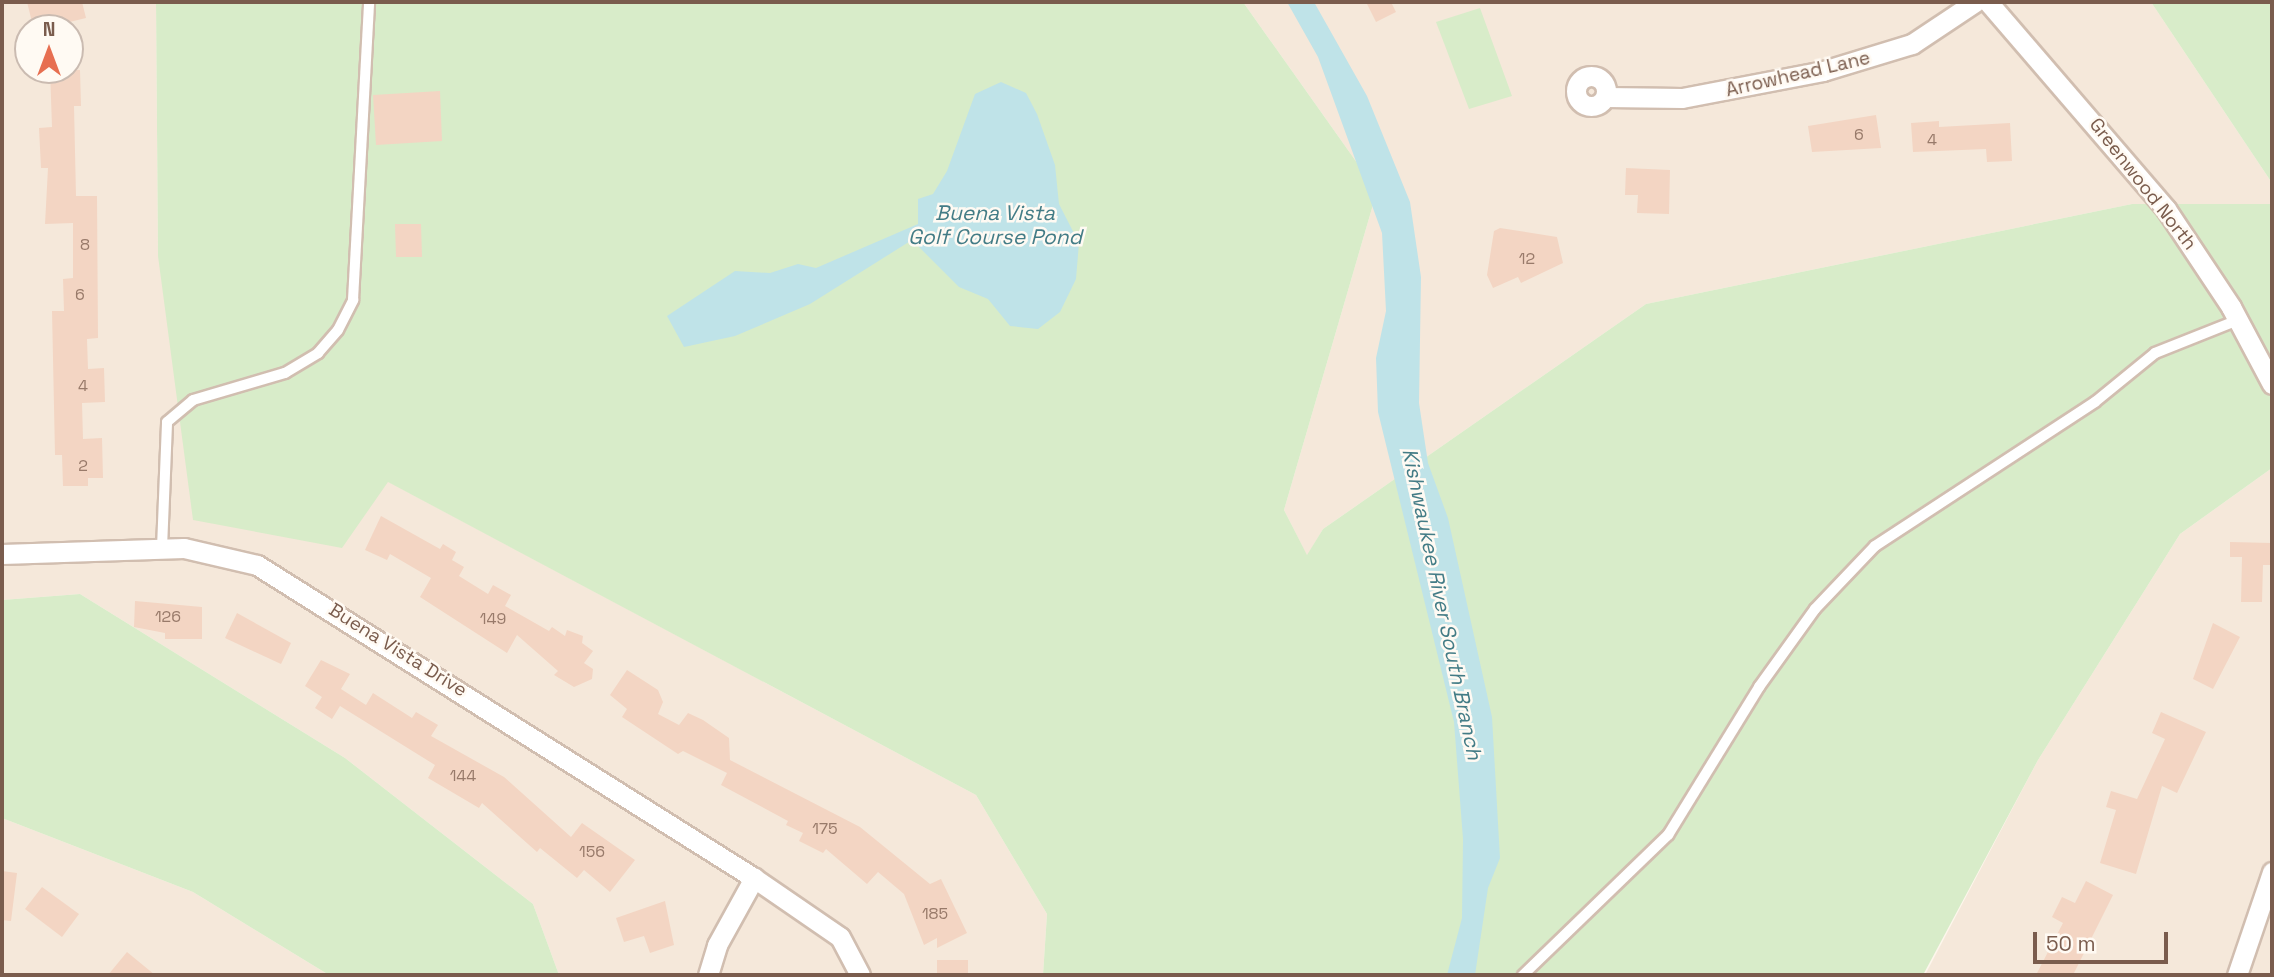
<!DOCTYPE html>
<html>
<head>
<meta charset="utf-8">
<style>
	body { margin:0 }
	#map { position:relative; width:2274px; height:977px; overflow:hidden; background:#fdf6ec; font-family:"Space Grotesk",sans-serif }
	div>[style] { position:absolute }
	.residential>* { inset:0; background:#f5e8da }
	.green>* { inset:0; background:#d8ecc9 }
	.water>* { inset:0; background:#bfe3e8 }
	.building>* { inset:0; background:#f3d5c3 }
	.roads { filter:drop-shadow(2px 0 #d1beb0) drop-shadow(-2px 0 #d1beb0) drop-shadow(0 2px #d1beb0) drop-shadow(0 -2px #d1beb0) }
	.lane>* { height:10px; margin:-5px; padding:0 5px; transform-origin:5px; border-radius:5px; background:#fff }
	.street>* { height:19px; margin:-9.5px; padding:0 9.5px; transform-origin:9.5px; border-radius:9.5px; background:#fff }
	.street>.ring { margin:-9.5px; padding:0; box-sizing:content-box; background:none; border:19px solid #fff; border-radius:50% }
	span { translate:-50% -50%; white-space:nowrap; text-align:center; line-height:1.15; -webkit-text-stroke:5px #fffaf3; paint-order:stroke }
	.number-label { font-size:16px; color:#987a6a }
	.number-label span { -webkit-text-stroke-width:0 }
	.street-label { font-size:19px; color:#7a5c4d }
	.water-label { font-size:21px; color:#437c86; font-style:italic }
	.frame { position:absolute; inset:0; border:4px solid #7a5c4d; pointer-events:none }
	.north { position:absolute; left:14px; top:14px; width:70px; height:70px; box-sizing:border-box; background:#fffaf3; border:2px solid #cabbb1; border-radius:50%; rotate:0deg; font-size:19px; font-weight:700; line-height:28px; text-align:center; color:#7a5c4d }
	.north::after { content:''; display:block; margin:auto; width:24px; height:32px; background:#e76f51; clip-path:polygon(50% 0,100% 100%,50% 72%,0 100%) }
	.scale { position:absolute; left:2033px; top:932px; width:135px; height:32px; box-sizing:border-box; border:4px solid #7a5c4d; border-top:0; padding-left:9px; font-size:21px; line-height:24px; white-space:nowrap; color:#7a5c4d; -webkit-text-stroke:5px #fffaf3; paint-order:stroke }
</style>
</head>
<body>
<div id="map">
	<div class="residential">
		<i style="clip-path:polygon(evenodd,2px 2px,156px 2px,158px 256px,387px 481px,976px 795px,1047px 914px,1043px 975px,559px 975px,533px 904px,345px 758px,80px 594px,2px 600px,2px 2px,28px 28px,70px 28px,70px 70px,28px 70px,28px 28px)"></i>
		<i style="clip-path:polygon(1243px 2px,2151px 2px,2272px 183px,2272px 204px,2132px 204px,1646px 304px,1323px 529px,1307px 556px,1284px 510px,1377px 191px)"></i>
		<i style="clip-path:polygon(2272px 468px,2272px 975px,1925px 975px,2038px 760px,2180px 534px)"></i>
		<i style="clip-path:polygon(2px 818px,193px 892px,329px 975px,2px 975px)"></i>
	</div>
	<div class="green">
		<i style="clip-path:polygon(156px 2px,1243px 2px,1377px 191px,1284px 510px,1307px 555px,1323px 529px,1646px 304px,2132px 204px,2272px 204px,2272px 468px,2180px 534px,2038px 760px,1923px 975px,1043px 975px,1047px 914px,976px 795px,388px 482px,342px 548px,193px 520px,158px 256px)"></i>
		<i style="clip-path:polygon(2151px 2px,2272px 2px,2272px 183px)"></i>
		<i style="clip-path:polygon(1480px 8px,1512px 96px,1469px 109px,1436px 22px)"></i>
		<i style="clip-path:polygon(80px 594px,345px 758px,533px 904px,559px 975px,329px 975px,193px 892px,2px 818px,2px 600px)"></i>
	</div>
	<div class="water">
		<i style="clip-path:polygon(1287px 2px,1314px 2px,1367px 96px,1410px 202px,1421px 277px,1419px 403px,1428px 463px,1448px 518px,1492px 717px,1500px 858px,1488px 888px,1475px 975px,1447px 975px,1462px 918px,1463px 839px,1454px 722px,1378px 412px,1376px 358px,1386px 311px,1382px 233px,1318px 57px)"></i>
		<i style="clip-path:polygon(1001px 82px,1026px 93px,1037px 114px,1055px 165px,1059px 204px,1079px 243px,1076px 279px,1060px 312px,1038px 329px,1010px 326px,988px 299px,959px 287px,912px 240px,810px 304px,735px 336px,684px 347px,667px 316px,735px 271px,770px 273px,798px 264px,816px 268px,918px 224px,918px 199px,933px 194px,947px 171px,975px 94px)"></i>
	</div>
	<div class="building">
		<i style="clip-path:polygon(27px 2px,82px 2px,86px 18px,45px 28px,43px 19px,32px 22px)"></i>
		<i style="clip-path:polygon(1366px 2px,1391px 2px,1396px 12px,1376px 22px)"></i>
		<i style="clip-path:polygon(50px 70px,80px 70px,81px 106px,74px 106px,76px 196px,97px 196px,98px 338px,87px 339px,88px 369px,104px 368px,105px 402px,82px 403px,83px 439px,102px 438px,103px 478px,88px 478px,88px 486px,63px 486px,62px 455px,55px 455px,52px 311px,64px 311px,63px 279px,73px 278px,73px 223px,45px 224px,48px 168px,41px 168px,39px 128px,52px 127px)"></i>
		<i style="clip-path:polygon(440px 91px,442px 141px,376px 145px,373px 95px)"></i>
		<i style="clip-path:polygon(1876px 115px,1881px 148px,1812px 152px,1808px 126px)"></i>
		<i style="clip-path:polygon(1939px 121px,1939px 127px,2010px 123px,2012px 161px,1987px 162px,1986px 149px,1913px 152px,1911px 123px)"></i>
		<i style="clip-path:polygon(1626px 168px,1670px 170px,1669px 214px,1637px 213px,1638px 195px,1625px 195px)"></i>
		<i style="clip-path:polygon(395px 224px,421px 224px,422px 257px,396px 257px)"></i>
		<i style="clip-path:polygon(1500px 228px,1557px 237px,1563px 263px,1521px 283px,1518px 277px,1493px 288px,1487px 275px,1494px 231px)"></i>
		<i style="clip-path:polygon(381px 516px,440px 549px,443px 544px,456px 552px,452px 560px,464px 567px,459px 576px,488px 594px,493px 585px,511px 595px,505px 606px,549px 631px,552px 627px,565px 636px,567px 630px,583px 636px,582px 643px,593px 651px,584px 663px,593px 669px,592px 679px,574px 687px,554px 675px,558px 671px,517px 635px,507px 653px,420px 597px,431px 578px,390px 554px,387px 560px,365px 550px)"></i>
		<i style="clip-path:polygon(2230px 542px,2272px 543px,2272px 565px,2263px 565px,2262px 602px,2241px 602px,2242px 557px,2230px 557px)"></i>
		<i style="clip-path:polygon(135px 601px,202px 607px,202px 639px,165px 639px,165px 633px,134px 627px)"></i>
		<i style="clip-path:polygon(237px 613px,291px 643px,281px 664px,225px 638px)"></i>
		<i style="clip-path:polygon(2213px 623px,2240px 637px,2213px 689px,2193px 679px)"></i>
		<i style="clip-path:polygon(321px 660px,350px 674px,341px 689px,366px 705px,373px 693px,412px 718px,416px 712px,438px 725px,431px 736px,504px 777px,571px 837px,582px 823px,635px 860px,610px 892px,584px 870px,577px 878px,540px 848px,537px 852px,482px 803px,479px 808px,428px 778px,435px 765px,340px 706px,332px 719px,315px 708px,322px 697px,305px 686px)"></i>
		<i style="clip-path:polygon(627px 670px,658px 690px,663px 702px,658px 714px,679px 725px,688px 713px,703px 720px,729px 738px,730px 760px,860px 827px,930px 884px,941px 879px,967px 933px,937px 948px,937px 938px,924px 945px,904px 894px,878px 872px,867px 884px,826px 849px,823px 853px,799px 841px,803px 833px,786px 825px,788px 821px,721px 785px,727px 773px,683px 751px,678px 754px,622px 717px,627px 709px,610px 695px)"></i>
		<i style="clip-path:polygon(2161px 712px,2206px 732px,2177px 793px,2162px 786px,2136px 874px,2100px 863px,2116px 810px,2106px 807px,2111px 791px,2137px 799px,2165px 739px,2152px 733px)"></i>
		<i style="clip-path:polygon(2px 871px,17px 873px,11px 921px,2px 920px)"></i>
		<i style="clip-path:polygon(2086px 881px,2113px 895px,2073px 975px,2036px 975px,2063px 923px,2052px 917px,2062px 897px,2075px 903px)"></i>
		<i style="clip-path:polygon(42px 887px,79px 914px,62px 937px,25px 909px)"></i>
		<i style="clip-path:polygon(665px 901px,674px 945px,650px 953px,644px 936px,624px 942px,616px 918px)"></i>
		<i style="clip-path:polygon(127px 952px,155px 975px,108px 975px)"></i>
		<i style="clip-path:polygon(937px 960px,968px 960px,968px 975px,937px 975px)"></i>
	</div>
	<div class="roads">
		<div class="lane">
			<i style="left:162px;top:548px;width:126px;rotate:-87.7deg"></i>
			<i style="left:167px;top:422px;width:34px;rotate:-40deg"></i>
			<i style="left:193px;top:400px;width:96px;rotate:-16.4deg"></i>
			<i style="left:285px;top:373px;width:39px;rotate:-31deg"></i>
			<i style="left:318px;top:353px;width:30px;rotate:-49deg"></i>
			<i style="left:338px;top:330px;width:34px;rotate:-63deg"></i>
			<i style="left:353px;top:300px;width:298px;rotate:-86.9deg"></i>
			<i style="left:1523px;top:975px;width:202px;rotate:-44deg"></i>
			<i style="left:1668px;top:835px;width:174px;rotate:-58.4deg"></i>
			<i style="left:1759px;top:687px;width:96px;rotate:-54.3deg"></i>
			<i style="left:1815px;top:609px;width:87px;rotate:-46.4deg"></i>
			<i style="left:1875px;top:546px;width:263px;rotate:-33.2deg"></i>
			<i style="left:2095px;top:402px;width:77px;rotate:-39.2deg"></i>
			<i style="left:2155px;top:353px;width:89px;rotate:-21.7deg"></i>
		</div>
		<div class="street">
			<i style="left:1988px;top:2px;width:273px;rotate:49.3deg"></i>
			<i style="left:2166px;top:209px;width:118px;rotate:56.4deg"></i>
			<i style="left:2231px;top:307px;width:87px;rotate:62deg"></i>
			<i class="ring" style="left:1576px;top:76px;width:11px;height:11px"></i>
			<i style="left:1606px;top:97px;width:76px;rotate:0.8deg"></i>
			<i style="left:1682px;top:98px;width:144px;rotate:-10.8deg"></i>
			<i style="left:1823px;top:71px;width:93px;rotate:-16.9deg"></i>
			<i style="left:1912px;top:44px;width:76px;rotate:-33.7deg"></i>
			<i style="left:2px;top:554px;width:182px;rotate:-1.9deg"></i>
			<i style="left:184px;top:548px;width:75px;rotate:13.1deg"></i>
			<i style="left:257px;top:565px;width:587px;rotate:32.2deg"></i>
			<i style="left:708px;top:975px;width:31px;rotate:-73deg"></i>
			<i style="left:717px;top:945px;width:77px;rotate:-61.1deg"></i>
			<i style="left:754px;top:878px;width:104px;rotate:34.5deg"></i>
			<i style="left:840px;top:937px;width:43px;rotate:62.2deg"></i>
			<i style="left:2237px;top:975px;width:109px;rotate:-71.2deg"></i>
		</div>
	</div>
	<div class="number-label">
		<span style="left:1859px;top:135px">6</span>
		<span style="left:1932px;top:140px">4</span>
		<span style="left:85px;top:245px">8</span>
		<span style="left:1527px;top:259px">12</span>
		<span style="left:80px;top:295px">6</span>
		<span style="left:83px;top:386px">4</span>
		<span style="left:83px;top:466px">2</span>
		<span style="left:168px;top:617px">126</span>
		<span style="left:493px;top:619px">149</span>
		<span style="left:463px;top:776px">144</span>
		<span style="left:825px;top:829px">175</span>
		<span style="left:592px;top:852px">156</span>
		<span style="left:935px;top:914px">185</span>
	</div>
	<div class="street-label">
		<span style="left:1798px;top:74px;rotate:-13deg">Arrowhead Lane</span>
		<span style="left:2143px;top:184px;rotate:52deg">Greenwood North</span>
		<span style="left:398px;top:650px;rotate:32deg">Buena Vista Drive</span>
	</div>
	<div class="water-label">
		<span style="left:995px;top:225px">Buena Vista<br>Golf Course Pond</span>
		<span style="left:1442px;top:604px;rotate:78deg">Kishwaukee River South Branch</span>
	</div>
	<div class="frame"></div>
	<div class="north">N</div>
	<div class="scale">50 m</div>
</div>
</body>
</html>
